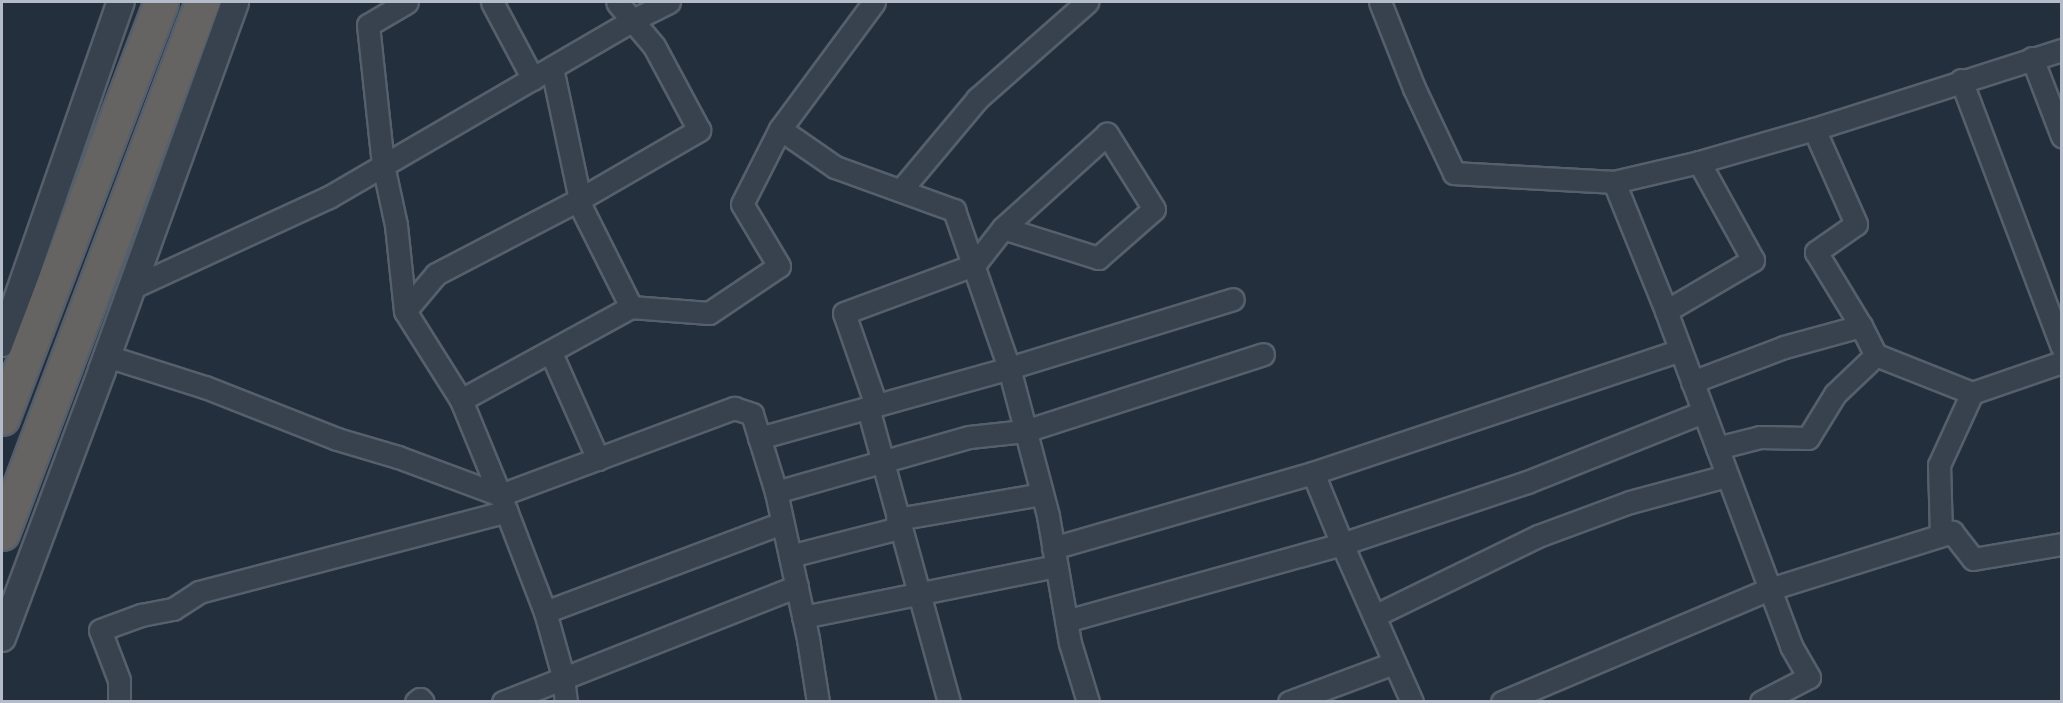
<!DOCTYPE html>
<html>
<head>
<meta charset="utf-8">
<style>
	body { margin:0 }
	#map { position:relative; width:2063px; height:703px; overflow:hidden; background:#242f3e; font-family:Mulish,sans-serif }
	div>[style] { position:absolute }
	.roads { filter:drop-shadow(2px 0 #565f6c) drop-shadow(-2px 0 #565f6c) drop-shadow(0 2px #565f6c) drop-shadow(0 -2px #565f6c) }
	.minor>* { height:21px; margin:-10.5px; padding:0 10.5px; transform-origin:10.5px; border-radius:10.5px; background:#38414e }
	.tertiary>* { height:26px; margin:-13px; padding:0 13px; transform-origin:13px; border-radius:13px; background:#38414e }
	.trunk>* { height:33px; margin:-16.5px; padding:0 16.5px; transform-origin:16.5px; border-radius:16.5px; background:#656462 }
	span { translate:-50% -50%; white-space:nowrap; text-align:center; line-height:1.15; -webkit-text-stroke:4.5px #1d2633; paint-order:stroke }
	.frame { position:absolute; inset:0; border:3px solid #b4bcc9; pointer-events:none }
</style>
</head>
<body>
<div id="map">
	<div class="roads">
		<div class="minor">
			<i style="left:492px;top:2px;width:87px;rotate:62deg"></i>
			<i style="left:874px;top:2px;width:158px;rotate:126.5deg"></i>
			<i style="left:780px;top:129px;width:67px;rotate:34.6deg"></i>
			<i style="left:835px;top:167px;width:127px;rotate:19.9deg"></i>
			<i style="left:954px;top:210px;width:167px;rotate:70.8deg"></i>
			<i style="left:1009px;top:368px;width:153px;rotate:75.2deg"></i>
			<i style="left:1048px;top:516px;width:129px;rotate:80.2deg"></i>
			<i style="left:1070px;top:643px;width:62px;rotate:73deg"></i>
			<i style="left:1380px;top:2px;width:92px;rotate:68.4deg"></i>
			<i style="left:1414px;top:88px;width:94px;rotate:64.8deg"></i>
			<i style="left:1454px;top:173px;width:160px;rotate:3.2deg"></i>
			<i style="left:1614px;top:182px;width:139px;rotate:68deg"></i>
			<i style="left:1666px;top:311px;width:358px;rotate:69.5deg"></i>
			<i style="left:1791px;top:646px;width:36px;rotate:60deg"></i>
			<i style="left:1809px;top:677px;width:54px;rotate:152.5deg"></i>
			<i style="left:2032px;top:58px;width:84px;rotate:69deg"></i>
			<i style="left:552px;top:68px;width:144px;rotate:78deg"></i>
			<i style="left:582px;top:209px;width:110px;rotate:63.4deg"></i>
			<i style="left:631px;top:307px;width:78px;rotate:4.4deg"></i>
			<i style="left:709px;top:313px;width:84px;rotate:-33.9deg"></i>
			<i style="left:779px;top:266px;width:72px;rotate:-120.8deg"></i>
			<i style="left:742px;top:204px;width:84px;rotate:-63.1deg"></i>
			<i style="left:1961px;top:80px;width:285px;rotate:69.3deg"></i>
			<i style="left:1814px;top:129px;width:104px;rotate:66.1deg"></i>
			<i style="left:1856px;top:224px;width:49px;rotate:145deg"></i>
			<i style="left:1816px;top:252px;width:87px;rotate:58.7deg"></i>
			<i style="left:1614px;top:182px;width:87px;rotate:-13.2deg"></i>
			<i style="left:1699px;top:162px;width:120px;rotate:-16deg"></i>
			<i style="left:1814px;top:129px;width:260px;rotate:-17.7deg"></i>
			<i style="left:901px;top:190px;width:119px;rotate:-50.1deg"></i>
			<i style="left:977px;top:99px;width:147px;rotate:-41.4deg"></i>
			<i style="left:131px;top:288px;width:218px;rotate:-24.7deg"></i>
			<i style="left:329px;top:197px;width:352px;rotate:-30.2deg"></i>
			<i style="left:633px;top:20px;width:40px;rotate:-26.6deg"></i>
			<i style="left:405px;top:311px;width:86px;rotate:-96deg"></i>
			<i style="left:396px;top:225px;width:61px;rotate:-102.2deg"></i>
			<i style="left:383px;top:165px;width:141px;rotate:-96.1deg"></i>
			<i style="left:368px;top:25px;width:45px;rotate:-30.5deg"></i>
			<i style="left:1666px;top:311px;width:101px;rotate:-30.4deg"></i>
			<i style="left:1753px;top:260px;width:112px;rotate:-118.9deg"></i>
			<i style="left:551px;top:353px;width:116px;rotate:66.1deg"></i>
			<i style="left:107px;top:356px;width:103px;rotate:17.6deg"></i>
			<i style="left:205px;top:387px;width:142px;rotate:21.5deg"></i>
			<i style="left:337px;top:439px;width:64px;rotate:16.4deg"></i>
			<i style="left:398px;top:457px;width:109px;rotate:20.4deg"></i>
			<i style="left:500px;top:495px;width:103px;rotate:-112.3deg"></i>
			<i style="left:461px;top:400px;width:194px;rotate:-28.7deg"></i>
			<i style="left:1692px;top:382px;width:98px;rotate:-20.8deg"></i>
			<i style="left:1784px;top:347px;width:80px;rotate:-15.3deg"></i>
			<i style="left:1861px;top:326px;width:33px;rotate:63deg"></i>
			<i style="left:461px;top:400px;width:105px;rotate:-122.2deg"></i>
			<i style="left:405px;top:311px;width:48px;rotate:-50deg"></i>
			<i style="left:436px;top:274px;width:162px;rotate:-27.5deg"></i>
			<i style="left:580px;top:199px;width:138px;rotate:-30.1deg"></i>
			<i style="left:699px;top:130px;width:95px;rotate:-118.2deg"></i>
			<i style="left:654px;top:46px;width:57px;rotate:-130.1deg"></i>
			<i style="left:876px;top:405px;width:97px;rotate:-109.2deg"></i>
			<i style="left:844px;top:313px;width:139px;rotate:-20.3deg"></i>
			<i style="left:974px;top:265px;width:47px;rotate:-51.9deg"></i>
			<i style="left:1003px;top:228px;width:100px;rotate:17.5deg"></i>
			<i style="left:1098px;top:258px;width:74px;rotate:-41.2deg"></i>
			<i style="left:1154px;top:209px;width:89px;rotate:-122.1deg"></i>
			<i style="left:1107px;top:134px;width:140px;rotate:137.9deg"></i>
			<i style="left:868px;top:408px;width:305px;rotate:74.6deg"></i>
			<i style="left:759px;top:438px;width:260px;rotate:-15.6deg"></i>
			<i style="left:1009px;top:368px;width:234px;rotate:-17.1deg"></i>
			<i style="left:1717px;top:448px;width:44px;rotate:-14.3deg"></i>
			<i style="left:1760px;top:437px;width:48px;rotate:1.2deg"></i>
			<i style="left:1808px;top:438px;width:52px;rotate:-58.5deg"></i>
			<i style="left:1835px;top:394px;width:57px;rotate:-43.6deg"></i>
			<i style="left:1876px;top:355px;width:103px;rotate:21.6deg"></i>
			<i style="left:1313px;top:473px;width:77px;rotate:67.8deg"></i>
			<i style="left:1342px;top:544px;width:173px;rotate:66.1deg"></i>
			<i style="left:776px;top:492px;width:201px;rotate:-15.9deg"></i>
			<i style="left:969px;top:437px;width:56px;rotate:-6.1deg"></i>
			<i style="left:1025px;top:431px;width:250px;rotate:-17.9deg"></i>
			<i style="left:897px;top:519px;width:147px;rotate:-9.8deg"></i>
			<i style="left:1941px;top:535px;width:70px;rotate:-91.6deg"></i>
			<i style="left:1939px;top:465px;width:79px;rotate:-65.4deg"></i>
			<i style="left:1972px;top:393px;width:95px;rotate:-19deg"></i>
			<i style="left:1053px;top:548px;width:271px;rotate:-16.1deg"></i>
			<i style="left:1313px;top:473px;width:387px;rotate:-18.5deg"></i>
			<i style="left:790px;top:556px;width:113px;rotate:-14.4deg"></i>
			<i style="left:545px;top:612px;width:125px;rotate:-111deg"></i>
			<i style="left:500px;top:495px;width:250px;rotate:-20.4deg"></i>
			<i style="left:734px;top:408px;width:19px;rotate:18deg"></i>
			<i style="left:752px;top:414px;width:82px;rotate:72.9deg"></i>
			<i style="left:776px;top:492px;width:150px;rotate:77.7deg"></i>
			<i style="left:808px;top:639px;width:64px;rotate:81deg"></i>
			<i style="left:1374px;top:616px;width:182px;rotate:-26deg"></i>
			<i style="left:1538px;top:536px;width:98px;rotate:-20.3deg"></i>
			<i style="left:1630px;top:502px;width:99px;rotate:-15.2deg"></i>
			<i style="left:803px;top:617px;width:258px;rotate:-11.4deg"></i>
			<i style="left:1066px;top:621px;width:287px;rotate:-15.6deg"></i>
			<i style="left:1342px;top:544px;width:195px;rotate:-18.5deg"></i>
			<i style="left:1527px;top:482px;width:189px;rotate:-21.7deg"></i>
			<i style="left:119px;top:702px;width:22px;rotate:-90deg"></i>
			<i style="left:119px;top:680px;width:53px;rotate:-110.8deg"></i>
			<i style="left:100px;top:630px;width:44px;rotate:-20.1deg"></i>
			<i style="left:141px;top:615px;width:33px;rotate:-11deg"></i>
			<i style="left:173px;top:609px;width:31px;rotate:-33deg"></i>
			<i style="left:199px;top:592px;width:318px;rotate:-14.7deg"></i>
			<i style="left:416px;top:702px;width:5px;rotate:-37deg"></i>
			<i style="left:420px;top:699px;width:4px;rotate:45deg"></i>
			<i style="left:503px;top:702px;width:316px;rotate:-21.5deg"></i>
			<i style="left:566px;top:702px;width:26px;rotate:-97deg"></i>
			<i style="left:563px;top:676px;width:66px;rotate:-105.7deg"></i>
			<i style="left:545px;top:612px;width:253px;rotate:-20.6deg"></i>
			<i style="left:1289px;top:702px;width:112px;rotate:-20.4deg"></i>
			<i style="left:1502px;top:702px;width:291px;rotate:-22.9deg"></i>
			<i style="left:1770px;top:589px;width:191px;rotate:-17.4deg"></i>
			<i style="left:1952px;top:532px;width:34px;rotate:52deg"></i>
			<i style="left:1973px;top:559px;width:90px;rotate:-9.6deg"></i>
		</div>
		<div class="tertiary">
			<i style="left:2px;top:343px;width:361px;rotate:-70.8deg"></i>
			<i style="left:2px;top:638px;width:286px;rotate:-69.5deg"></i>
			<i style="left:102px;top:370px;width:391px;rotate:-70.1deg"></i>
		</div>
		<div class="trunk">
			<i style="left:2px;top:418px;width:445px;rotate:-69.1deg"></i>
			<i style="left:2px;top:533px;width:567px;rotate:-69.36deg"></i>
		</div>
	</div>
	<div class="frame"></div>
</div>
</body>
</html>
